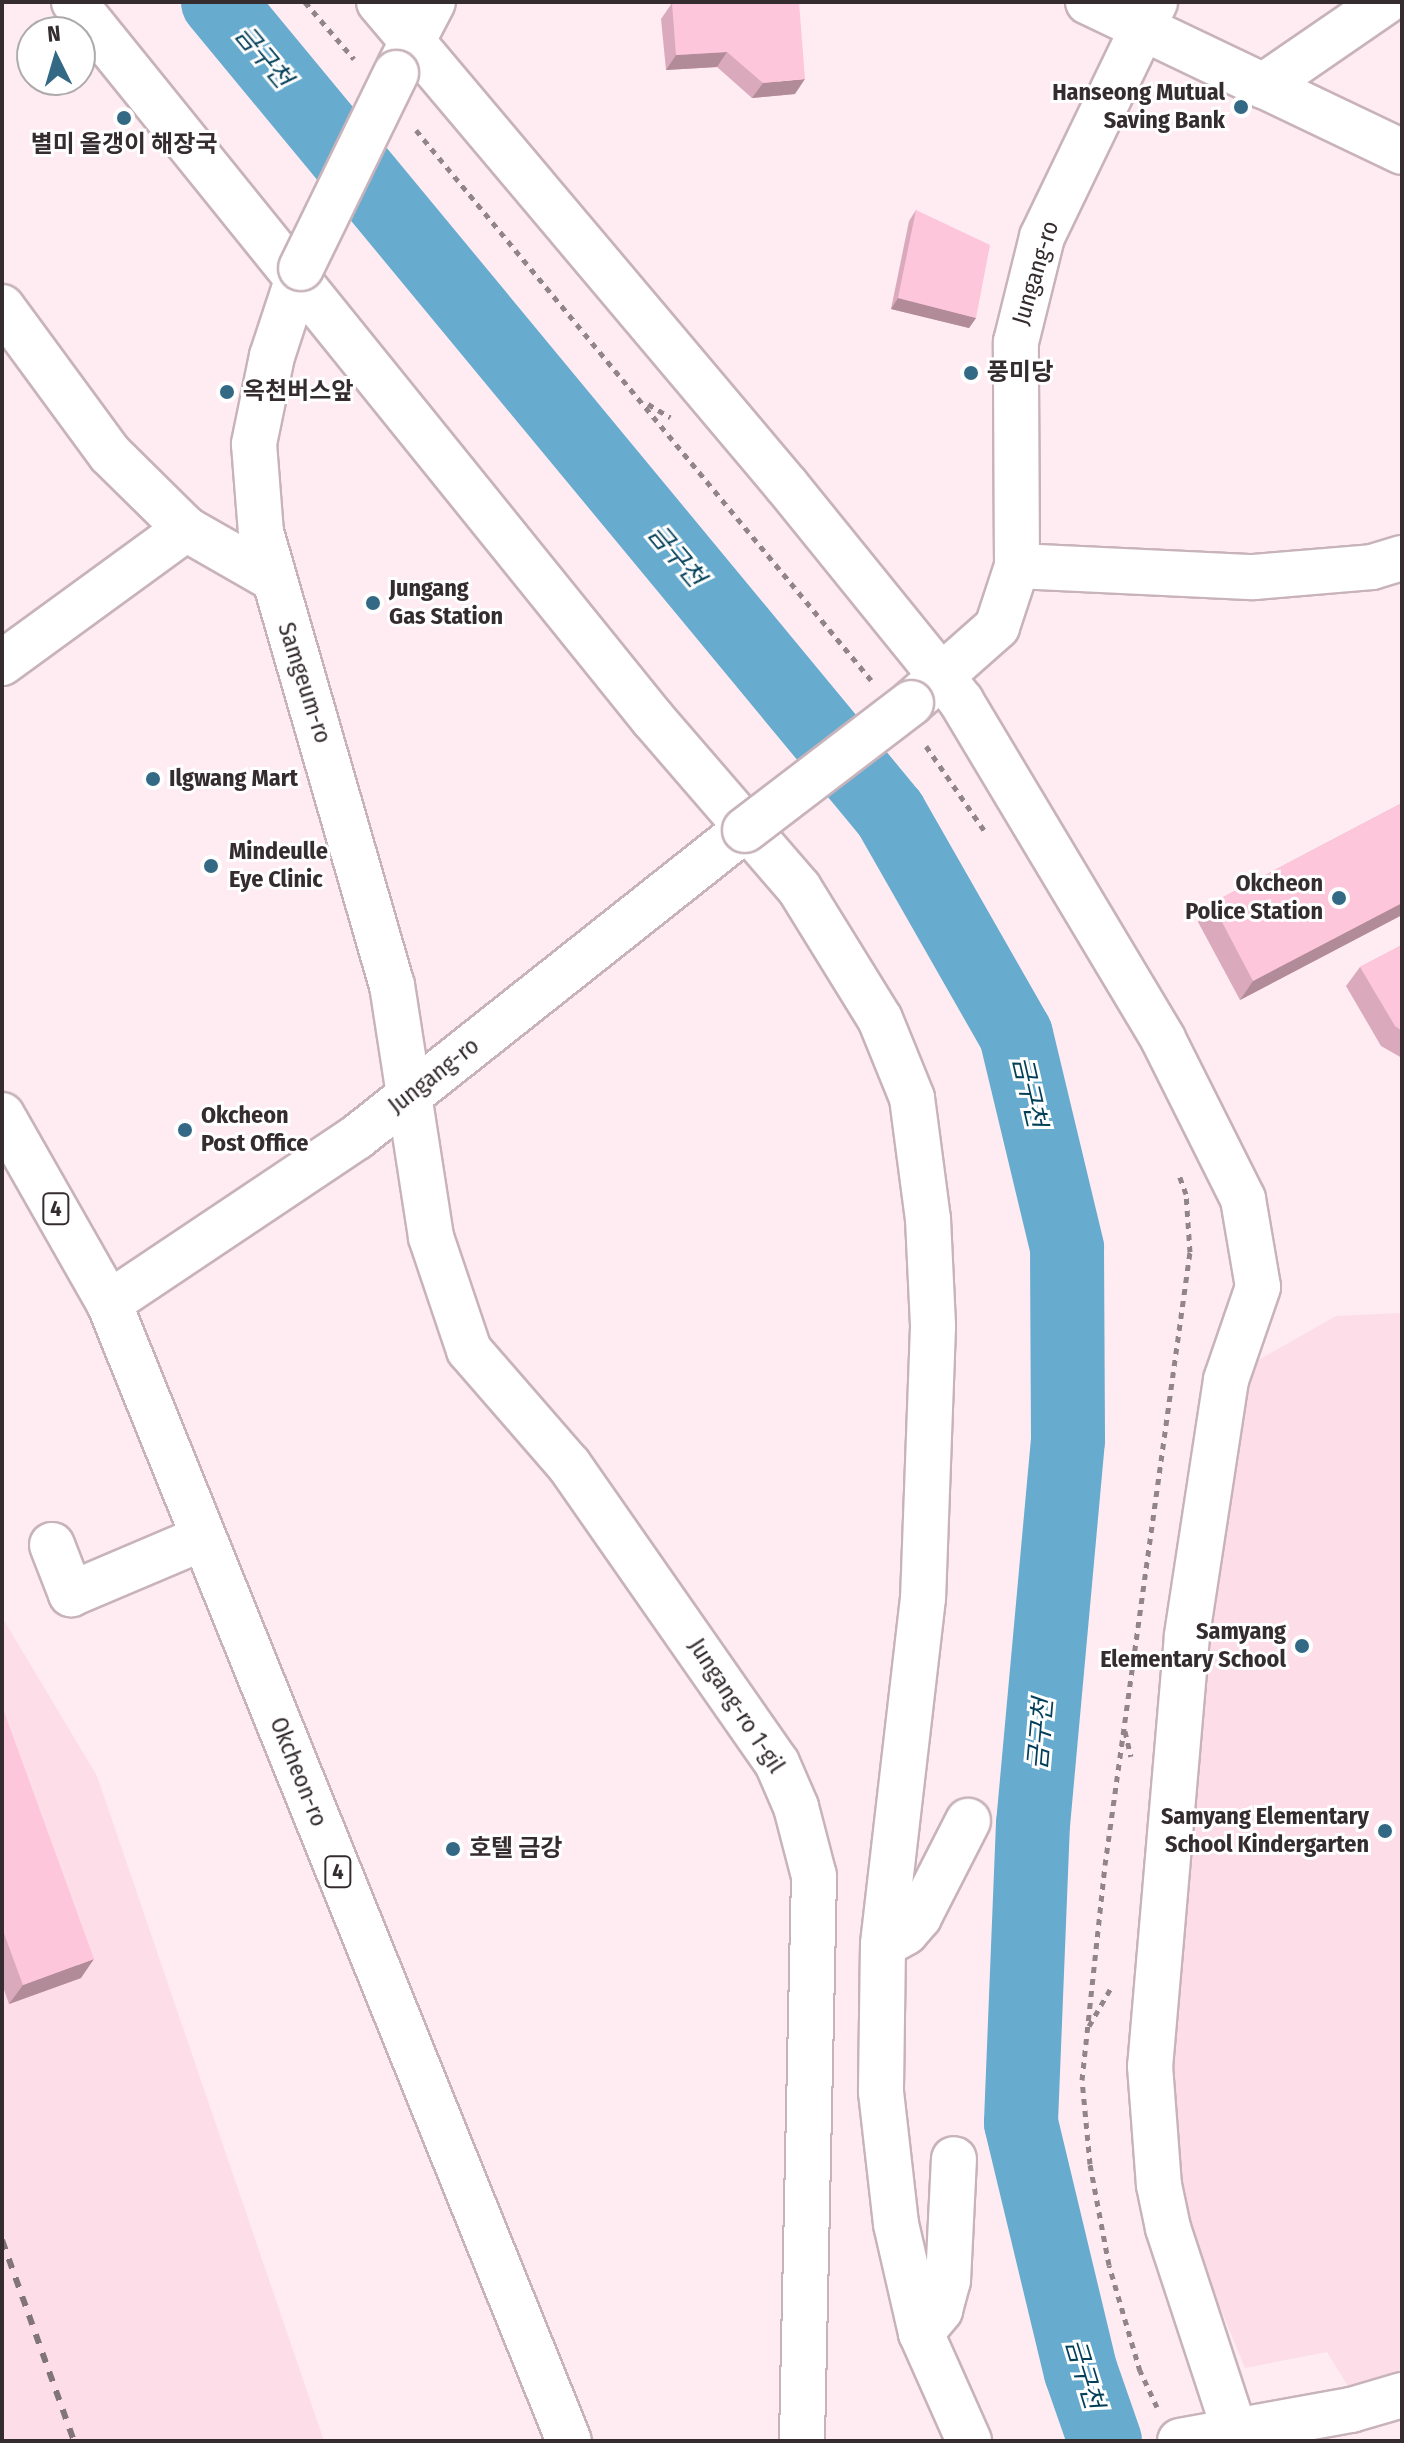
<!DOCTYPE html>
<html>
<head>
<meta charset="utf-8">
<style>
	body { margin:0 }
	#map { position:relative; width:1404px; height:2443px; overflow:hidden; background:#feecf2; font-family:"Fira Sans Condensed","Noto Sans KR",sans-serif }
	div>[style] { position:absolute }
	.built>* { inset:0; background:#fcdde8 }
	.river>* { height:74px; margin:-37px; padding:0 37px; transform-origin:37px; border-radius:37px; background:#67abcf }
	.path>* { height:5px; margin-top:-2.5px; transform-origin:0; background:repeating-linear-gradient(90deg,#918589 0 6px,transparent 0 12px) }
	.roads { filter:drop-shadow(2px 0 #c8b3ba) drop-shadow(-2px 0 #c8b3ba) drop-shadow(0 2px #c8b3ba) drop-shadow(0 -2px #c8b3ba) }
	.minor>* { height:44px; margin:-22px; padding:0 22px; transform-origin:22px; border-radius:22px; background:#fff }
	.major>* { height:44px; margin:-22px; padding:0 22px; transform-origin:22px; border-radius:22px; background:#fff }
	.rail>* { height:6px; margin-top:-3px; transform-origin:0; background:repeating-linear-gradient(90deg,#817579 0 10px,transparent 0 20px) }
	.bridges { filter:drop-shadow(2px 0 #c8b3ba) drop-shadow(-2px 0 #c8b3ba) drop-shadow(0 2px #c8b3ba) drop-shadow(0 -2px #c8b3ba) }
	.minor-bridge>* { height:44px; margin:-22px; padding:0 22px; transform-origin:22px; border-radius:22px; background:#fff }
	.major-bridge>* { height:44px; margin:-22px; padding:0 22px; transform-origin:22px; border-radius:22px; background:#fff }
	.wall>* { inset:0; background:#daaabc }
	.shaded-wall>* { inset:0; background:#b28b99 }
	.building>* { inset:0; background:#fec6db }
	.dots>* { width:22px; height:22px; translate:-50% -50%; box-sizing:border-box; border:4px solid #fff; border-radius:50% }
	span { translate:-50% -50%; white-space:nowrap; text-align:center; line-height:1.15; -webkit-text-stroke:6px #fff; paint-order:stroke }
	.shield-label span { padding:2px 6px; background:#fff; border:2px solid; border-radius:6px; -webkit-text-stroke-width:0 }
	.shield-label { font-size:22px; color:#342c2f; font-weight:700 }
	.poi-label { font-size:24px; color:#342c2f; font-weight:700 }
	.right { translate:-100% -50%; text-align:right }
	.left { translate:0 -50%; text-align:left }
	.street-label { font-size:24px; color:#342c2f }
	.water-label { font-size:26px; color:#023f58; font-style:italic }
	.frame { position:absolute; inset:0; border:4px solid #342c2f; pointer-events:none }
	.north { position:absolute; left:16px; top:16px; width:80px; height:80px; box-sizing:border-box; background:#fff; border:2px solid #aeabac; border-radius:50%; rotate:355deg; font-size:22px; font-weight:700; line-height:32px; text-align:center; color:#342c2f }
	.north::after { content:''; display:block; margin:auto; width:28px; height:36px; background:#336984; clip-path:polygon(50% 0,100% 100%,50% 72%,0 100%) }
</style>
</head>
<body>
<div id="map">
	<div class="built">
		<i style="clip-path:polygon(1402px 1313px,1402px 2370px,1348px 2386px,1327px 2352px,1245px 2368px,1174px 2195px,1164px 2063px,1231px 1398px,1248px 1366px,1336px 1316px)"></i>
		<i style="clip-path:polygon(2px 1617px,97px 1776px,324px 2441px,2px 2441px)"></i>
	</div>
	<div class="river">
		<i style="left:218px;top:2px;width:1054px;rotate:50.39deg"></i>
		<i style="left:890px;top:814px;width:254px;rotate:60.3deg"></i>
		<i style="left:1016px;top:1035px;width:219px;rotate:76.5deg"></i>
		<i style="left:1067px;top:1248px;width:192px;rotate:89.7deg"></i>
		<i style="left:1068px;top:1440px;width:385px;rotate:95.2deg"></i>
		<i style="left:1033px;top:1823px;width:300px;rotate:92.3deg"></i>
		<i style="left:1021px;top:2123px;width:256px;rotate:76.5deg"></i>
		<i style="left:1081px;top:2372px;width:73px;rotate:70.8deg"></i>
	</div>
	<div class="path">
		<i style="left:305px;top:2px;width:75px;rotate:49.3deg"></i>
		<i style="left:416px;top:130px;width:714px;rotate:50.4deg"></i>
		<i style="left:648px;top:404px;width:26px;rotate:31deg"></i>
		<i style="left:926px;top:746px;width:102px;rotate:55.4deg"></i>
		<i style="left:1125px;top:1731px;width:26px;rotate:77deg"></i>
		<i style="left:1089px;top:2026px;width:46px;rotate:-60.1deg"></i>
		<i style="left:1157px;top:2407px;width:40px;rotate:-115deg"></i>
		<i style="left:1140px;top:2371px;width:110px;rotate:-106.3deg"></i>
		<i style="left:1109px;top:2265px;width:103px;rotate:-100.7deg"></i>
		<i style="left:1090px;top:2164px;width:84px;rotate:-95.4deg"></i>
		<i style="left:1082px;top:2080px;width:216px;rotate:-83.9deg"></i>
		<i style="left:1105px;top:1865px;width:619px;rotate:-82.11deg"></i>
		<i style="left:1190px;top:1252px;width:58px;rotate:-93.9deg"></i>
		<i style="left:1186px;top:1194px;width:23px;rotate:-110deg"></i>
	</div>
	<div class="roads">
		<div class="minor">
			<i style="left:74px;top:2px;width:922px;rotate:51.08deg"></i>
			<i style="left:653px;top:719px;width:223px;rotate:49.2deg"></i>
			<i style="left:799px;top:888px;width:154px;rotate:58.3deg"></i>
			<i style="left:880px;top:1019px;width:85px;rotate:67.9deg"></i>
			<i style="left:912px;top:1098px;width:122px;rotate:82.5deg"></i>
			<i style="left:928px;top:1219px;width:108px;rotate:87.3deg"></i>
			<i style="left:933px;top:1327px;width:271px;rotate:92.1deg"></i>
			<i style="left:923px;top:1598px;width:349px;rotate:96.6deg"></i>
			<i style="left:883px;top:1945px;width:147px;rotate:90.8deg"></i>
			<i style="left:881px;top:2092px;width:133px;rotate:83.5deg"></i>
			<i style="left:896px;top:2224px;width:112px;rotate:77.1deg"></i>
			<i style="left:921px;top:2333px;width:118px;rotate:66deg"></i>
			<i style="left:379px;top:2px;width:633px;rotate:49.87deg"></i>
			<i style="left:787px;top:486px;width:277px;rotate:51deg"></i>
			<i style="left:961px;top:701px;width:394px;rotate:59.1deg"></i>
			<i style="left:1163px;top:1039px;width:179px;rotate:63.4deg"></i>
			<i style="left:1243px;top:1199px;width:89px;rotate:80.3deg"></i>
			<i style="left:1258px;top:1287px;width:98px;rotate:109deg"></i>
			<i style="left:1226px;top:1380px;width:259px;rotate:98.7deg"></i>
			<i style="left:1187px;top:1636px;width:432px;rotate:94.9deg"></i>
			<i style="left:1150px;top:2066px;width:119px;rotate:85.7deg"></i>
			<i style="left:1159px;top:2185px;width:44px;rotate:78.2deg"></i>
			<i style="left:1168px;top:2228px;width:224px;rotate:71.8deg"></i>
			<i style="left:1088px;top:2px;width:348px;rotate:25.5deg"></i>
			<i style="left:399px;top:67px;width:73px;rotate:-62.4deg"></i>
			<i style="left:1263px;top:86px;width:148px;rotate:-34.5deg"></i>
			<i style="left:301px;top:268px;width:93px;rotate:108.2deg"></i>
			<i style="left:272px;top:356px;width:90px;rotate:101.6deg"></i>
			<i style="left:254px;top:444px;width:88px;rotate:85.5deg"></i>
			<i style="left:261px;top:532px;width:472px;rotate:73.9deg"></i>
			<i style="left:392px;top:985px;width:255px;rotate:81.2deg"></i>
			<i style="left:431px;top:1237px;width:119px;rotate:71.4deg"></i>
			<i style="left:469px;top:1350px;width:152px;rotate:49deg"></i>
			<i style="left:569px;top:1465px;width:363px;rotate:55.1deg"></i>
			<i style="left:777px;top:1763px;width:48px;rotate:66.6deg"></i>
			<i style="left:796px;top:1807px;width:71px;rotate:75.4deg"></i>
			<i style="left:814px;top:1876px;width:565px;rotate:91.22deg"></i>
			<i style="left:2px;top:307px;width:182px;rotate:53.7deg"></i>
			<i style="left:110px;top:454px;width:107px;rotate:44.6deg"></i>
			<i style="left:186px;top:529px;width:99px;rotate:29.7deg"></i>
			<i style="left:1017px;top:566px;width:237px;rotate:2.7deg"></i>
			<i style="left:1254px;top:577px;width:118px;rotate:-4.8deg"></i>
			<i style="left:1372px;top:567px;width:31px;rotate:-17deg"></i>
			<i style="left:2px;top:663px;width:228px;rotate:-36.1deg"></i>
			<i style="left:52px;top:1545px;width:53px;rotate:68.8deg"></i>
			<i style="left:71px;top:1594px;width:143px;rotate:-23deg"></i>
			<i style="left:883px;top:1945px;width:26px;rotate:-29deg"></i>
			<i style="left:906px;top:1932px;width:20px;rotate:-49deg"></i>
			<i style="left:919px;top:1917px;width:108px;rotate:-63deg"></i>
			<i style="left:921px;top:2333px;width:30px;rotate:-50deg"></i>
			<i style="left:940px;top:2310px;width:30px;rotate:-75deg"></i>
			<i style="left:948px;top:2281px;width:122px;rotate:-87.2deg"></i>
			<i style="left:1180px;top:2441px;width:174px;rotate:-10.3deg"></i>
			<i style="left:1351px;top:2410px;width:53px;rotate:-16.4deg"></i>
		</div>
		<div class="major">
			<i style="left:911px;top:703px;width:115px;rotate:-41.5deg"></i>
			<i style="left:997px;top:627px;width:64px;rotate:-71.8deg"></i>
			<i style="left:1017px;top:566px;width:224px;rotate:-90.3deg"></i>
			<i style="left:1016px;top:342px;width:108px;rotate:-76.1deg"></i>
			<i style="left:1042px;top:237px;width:261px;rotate:-64.3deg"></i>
			<i style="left:2px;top:1115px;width:216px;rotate:60.4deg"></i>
			<i style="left:109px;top:1303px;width:1227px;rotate:67.99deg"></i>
			<i style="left:109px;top:1303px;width:298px;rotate:-33.8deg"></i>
			<i style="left:357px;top:1137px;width:495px;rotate:-38.4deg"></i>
		</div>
	</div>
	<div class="rail">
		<i style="left:2px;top:2240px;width:214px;rotate:70.3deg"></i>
	</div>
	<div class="bridges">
		<div class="minor-bridge">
			<i style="left:301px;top:268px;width:217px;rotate:-64deg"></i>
		</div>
		<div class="major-bridge">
			<i style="left:745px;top:830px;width:209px;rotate:-37.4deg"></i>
		</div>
	</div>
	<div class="wall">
		<i style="clip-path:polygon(672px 3px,795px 94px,752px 98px,717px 67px,666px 70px,661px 19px)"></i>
		<i style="clip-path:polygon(916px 210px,976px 318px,969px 328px,891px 309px,909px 221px)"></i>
		<i style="clip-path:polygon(1402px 803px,1402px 915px,1240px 1000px,1198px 922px,1212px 903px)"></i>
		<i style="clip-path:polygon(1402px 945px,1402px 1058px,1381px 1046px,1346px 986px,1360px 967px)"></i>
		<i style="clip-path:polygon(2px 1706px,81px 1978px,9px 2004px,2px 1984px)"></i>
	</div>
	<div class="shaded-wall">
		<i style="clip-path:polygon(727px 52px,717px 67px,666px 70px,676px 55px)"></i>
		<i style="clip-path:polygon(805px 79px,795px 94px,752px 98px,763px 83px)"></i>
		<i style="clip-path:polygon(898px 298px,976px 318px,969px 328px,891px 309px)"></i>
		<i style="clip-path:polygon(1402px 903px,1402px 915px,1240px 1000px,1253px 981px)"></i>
		<i style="clip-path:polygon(94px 1959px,81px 1978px,9px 2004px,23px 1985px)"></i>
	</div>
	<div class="building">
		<i style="clip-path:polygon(690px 2px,799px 2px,805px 79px,763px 83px,727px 52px,676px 55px,672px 3px)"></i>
		<i style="clip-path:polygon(916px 210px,990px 245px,976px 318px,898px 298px)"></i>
		<i style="clip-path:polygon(1402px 803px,1402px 903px,1253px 981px,1212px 903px)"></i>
		<i style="clip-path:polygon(1402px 945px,1402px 1031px,1395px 1026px,1360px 967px)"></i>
		<i style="clip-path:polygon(2px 1706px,94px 1959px,23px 1985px,2px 1928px)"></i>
	</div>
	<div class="dots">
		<i style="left:1241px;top:107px;background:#336984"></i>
		<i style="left:124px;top:118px;background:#336984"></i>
		<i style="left:971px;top:373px;background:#336984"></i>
		<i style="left:227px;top:392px;background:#336984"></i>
		<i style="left:373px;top:603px;background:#336984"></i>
		<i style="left:153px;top:779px;background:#336984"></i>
		<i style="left:211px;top:866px;background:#336984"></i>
		<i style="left:1339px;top:898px;background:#336984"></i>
		<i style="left:185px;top:1130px;background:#336984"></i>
		<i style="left:1302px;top:1646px;background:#336984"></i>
		<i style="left:1385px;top:1831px;background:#336984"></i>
		<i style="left:453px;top:1849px;background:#336984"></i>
	</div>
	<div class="shield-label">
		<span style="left:56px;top:1209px">4</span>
		<span style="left:338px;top:1872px">4</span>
	</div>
	<div class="poi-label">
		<span class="right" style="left:1225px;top:107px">Hanseong Mutual<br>Saving Bank</span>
		<span style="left:124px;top:145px">별미 올갱이 해장국</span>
		<span class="left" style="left:987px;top:373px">풍미당</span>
		<span class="left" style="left:243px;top:392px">옥천버스앞</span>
		<span class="left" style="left:389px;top:603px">Jungang<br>Gas Station</span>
		<span class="left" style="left:169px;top:779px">Ilgwang Mart</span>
		<span class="left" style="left:229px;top:866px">Mindeulle<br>Eye Clinic</span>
		<span class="right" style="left:1323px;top:898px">Okcheon<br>Police Station</span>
		<span class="left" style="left:201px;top:1130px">Okcheon<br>Post Office</span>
		<span class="right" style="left:1286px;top:1646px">Samyang<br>Elementary School</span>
		<span class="right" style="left:1369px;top:1831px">Samyang Elementary<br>School Kindergarten</span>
		<span class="left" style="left:469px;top:1849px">호텔 금강</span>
	</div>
	<div class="street-label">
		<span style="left:1036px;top:273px;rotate:-73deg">Jungang-ro</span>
		<span style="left:304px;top:683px;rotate:72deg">Samgeum-ro</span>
		<span style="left:434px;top:1076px;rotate:-38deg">Jungang-ro</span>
		<span style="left:736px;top:1706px;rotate:57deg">Jungang-ro 1-gil</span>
		<span style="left:298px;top:1772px;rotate:68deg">Okcheon-ro</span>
	</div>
	<div class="water-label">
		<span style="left:263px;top:57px;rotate:50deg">금구천</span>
		<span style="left:676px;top:556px;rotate:50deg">금구천</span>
		<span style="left:1029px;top:1092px;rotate:77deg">금구천</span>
		<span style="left:1041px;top:1734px;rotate:-85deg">금구천</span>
		<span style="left:1084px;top:2374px;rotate:73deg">금구천</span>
	</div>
	<div class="frame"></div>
	<div class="north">N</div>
</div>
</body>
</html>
